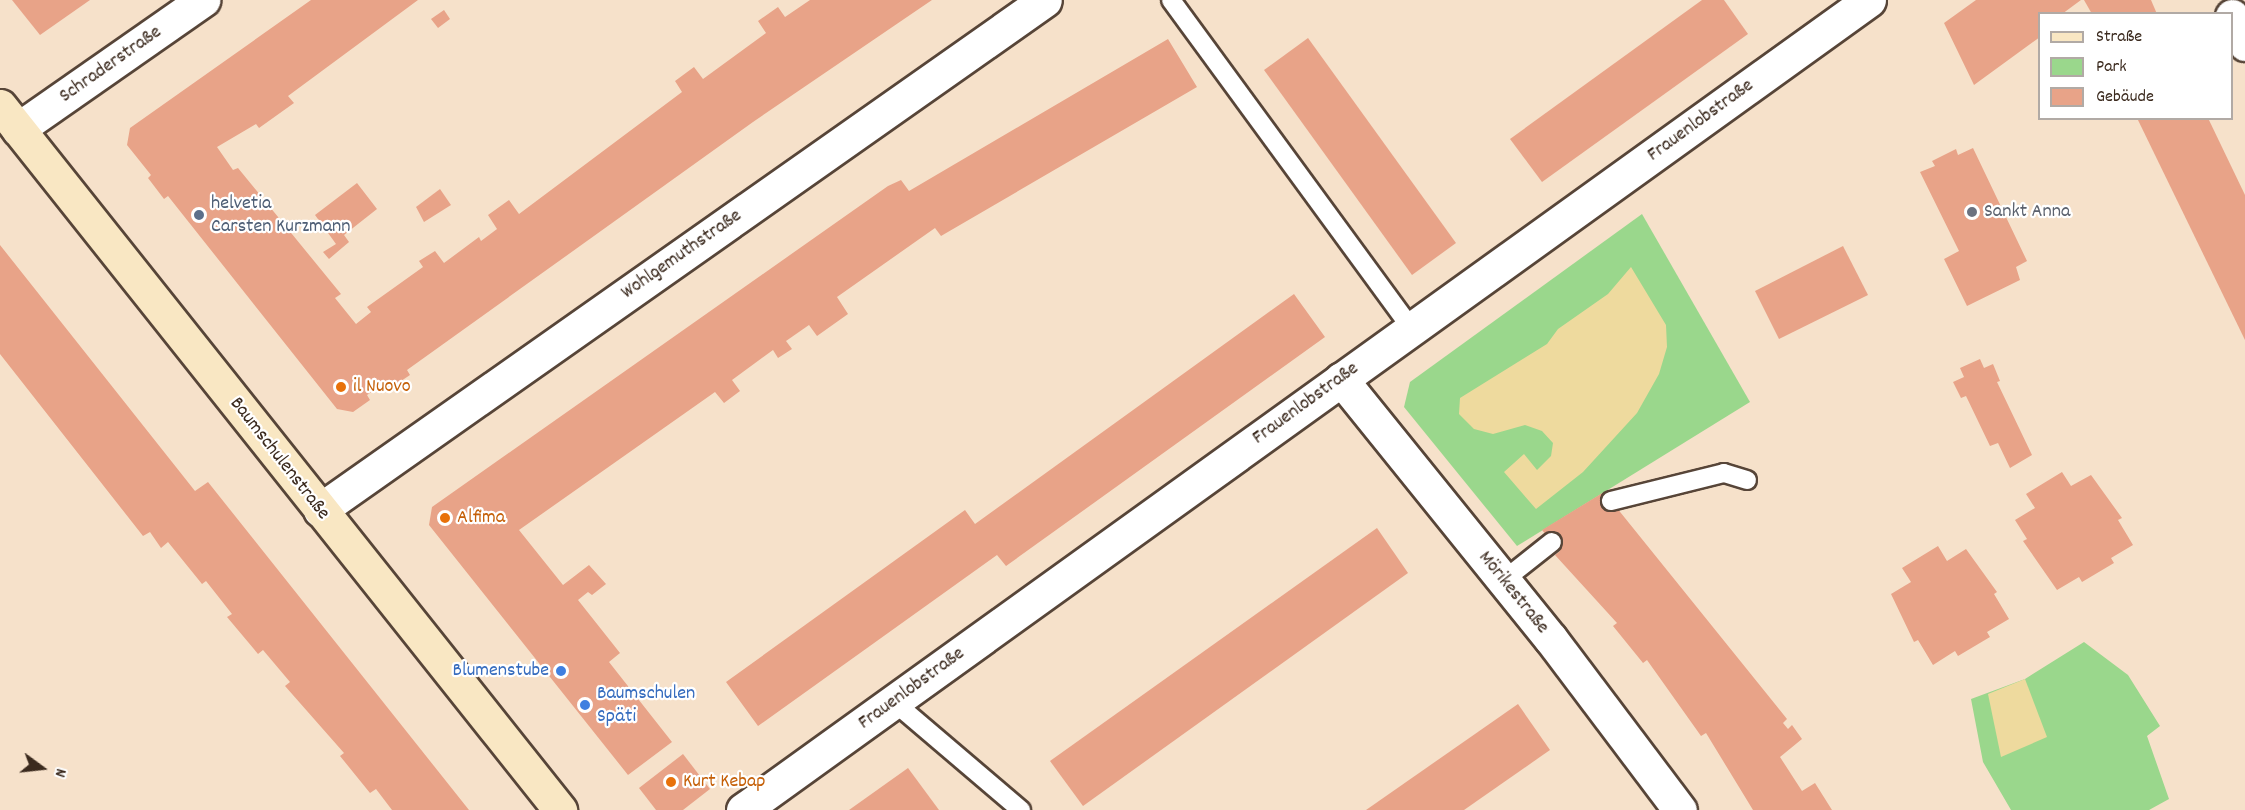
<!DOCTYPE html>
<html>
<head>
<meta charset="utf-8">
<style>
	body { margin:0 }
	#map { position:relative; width:2245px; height:810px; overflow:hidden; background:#f6e1ca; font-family:Dekko,sans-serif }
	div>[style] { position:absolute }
	.green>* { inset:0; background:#9ad78c }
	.sand>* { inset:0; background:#eeda9e }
	.building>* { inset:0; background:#e8a388 }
	.roads { filter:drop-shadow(2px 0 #574538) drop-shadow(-2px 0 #574538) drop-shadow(0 2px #574538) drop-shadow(0 -2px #574538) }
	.lane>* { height:18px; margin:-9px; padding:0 9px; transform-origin:9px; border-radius:9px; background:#fff }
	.street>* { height:33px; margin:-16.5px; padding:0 16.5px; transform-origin:16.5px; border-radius:16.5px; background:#fff }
	.secondary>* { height:33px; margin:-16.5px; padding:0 16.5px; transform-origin:16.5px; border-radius:16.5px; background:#f9e7c3 }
	.dots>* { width:16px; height:16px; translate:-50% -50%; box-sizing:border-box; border:3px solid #fff; border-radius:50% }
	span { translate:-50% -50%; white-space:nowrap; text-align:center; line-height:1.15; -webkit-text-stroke:4.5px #fff; paint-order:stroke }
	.street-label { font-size:20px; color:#3b2a1e }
	.service-label { font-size:20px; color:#4e5e75 }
	.left { translate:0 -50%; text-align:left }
	.worship-label { font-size:20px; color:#5b616d }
	.food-label { font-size:20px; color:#c56008 }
	.shop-label { font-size:20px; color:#366cbe }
	.right { translate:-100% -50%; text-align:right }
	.legend { position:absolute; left:2038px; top:12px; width:195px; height:108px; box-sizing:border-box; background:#fff; border:2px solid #b1aaa5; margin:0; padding:8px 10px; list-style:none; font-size:18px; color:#3b2a1e }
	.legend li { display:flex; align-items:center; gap:12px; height:30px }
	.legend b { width:30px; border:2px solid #b1aaa5 }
	.north { position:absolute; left:12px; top:738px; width:60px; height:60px; -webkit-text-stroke:4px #fff; paint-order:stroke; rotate:105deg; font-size:16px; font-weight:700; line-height:24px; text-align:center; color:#3b2a1e }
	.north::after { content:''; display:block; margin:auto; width:21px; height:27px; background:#3b2a1e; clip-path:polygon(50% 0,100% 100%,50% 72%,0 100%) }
</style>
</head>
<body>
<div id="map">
	<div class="green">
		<i style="clip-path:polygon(1642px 214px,1750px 402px,1517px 546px,1404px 407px,1410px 382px)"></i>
		<i style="clip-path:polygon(2084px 642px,2128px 675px,2160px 726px,2147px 736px,2169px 799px,2149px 810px,2011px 810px,1983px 762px,1971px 699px,2025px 679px)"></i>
	</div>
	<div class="sand">
		<i style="clip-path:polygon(1631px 267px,1666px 325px,1667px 347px,1659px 374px,1637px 413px,1583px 472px,1536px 509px,1504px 472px,1524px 454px,1537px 470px,1551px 456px,1553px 443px,1542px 431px,1525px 425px,1493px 434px,1474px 429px,1459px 414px,1460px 398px,1547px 344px,1558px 329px,1608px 294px)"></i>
		<i style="clip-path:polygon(2025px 679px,2047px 737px,2001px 757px,1988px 694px)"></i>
	</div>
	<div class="building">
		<i style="clip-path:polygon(12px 0,90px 0,40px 35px)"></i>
		<i style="clip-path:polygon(311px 0,418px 0,288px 96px,294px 103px,259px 128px,256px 124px,217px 147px,233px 170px,238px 168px,341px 294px,335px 298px,356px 324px,371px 312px,367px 307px,423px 267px,419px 261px,435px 251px,444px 263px,479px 237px,481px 241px,497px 229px,488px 215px,509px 200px,519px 214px,682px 92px,675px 81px,694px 67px,703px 79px,766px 33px,758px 21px,778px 7px,785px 17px,810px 0,932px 0,753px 122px,407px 370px,410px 375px,389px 389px,384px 383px,367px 395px,370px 400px,353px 412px,337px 409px,168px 196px,164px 199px,148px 178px,151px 175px,127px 145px,130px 128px)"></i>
		<i style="clip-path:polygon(1702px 0,1724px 0,1748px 34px,1542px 182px,1510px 139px)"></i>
		<i style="clip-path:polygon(1976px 0,2081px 0,2062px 14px,2040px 14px,2040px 37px,1974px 85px,1944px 23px)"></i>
		<i style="clip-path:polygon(2084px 0,2151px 0,2157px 14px,2092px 14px)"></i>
		<i style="clip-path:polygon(444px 10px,450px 19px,438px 28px,431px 19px)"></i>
		<i style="clip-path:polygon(1308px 38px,1456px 243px,1412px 275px,1264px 70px)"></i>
		<i style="clip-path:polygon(1168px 39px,1197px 87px,941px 236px,935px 228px,837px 297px,848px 314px,817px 336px,809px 325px,786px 341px,792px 349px,778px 358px,773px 350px,732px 380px,740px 391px,724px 403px,715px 392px,519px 530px,563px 585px,589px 565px,606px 584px,592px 595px,588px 592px,578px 600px,620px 653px,609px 662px,672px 742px,628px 775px,429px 525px,432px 507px,888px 186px,901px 180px,909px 191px)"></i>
		<i style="clip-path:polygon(2137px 118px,2208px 118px,2245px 195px,2245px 340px)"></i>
		<i style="clip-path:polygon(1973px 148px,2027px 261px,2016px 267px,2020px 280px,1967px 306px,1944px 259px,1959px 251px,1920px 172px,1935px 166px,1932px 161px,1956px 149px,1958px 155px)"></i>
		<i style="clip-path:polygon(357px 183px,377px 209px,344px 235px,349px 242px,329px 259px,323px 252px,336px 244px,315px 215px)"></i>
		<i style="clip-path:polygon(440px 189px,451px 205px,424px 222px,416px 207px)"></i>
		<i style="clip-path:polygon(0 245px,195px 491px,208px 482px,469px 810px,392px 810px,376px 789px,370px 793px,340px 756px,344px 753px,285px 686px,290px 682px,263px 650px,258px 654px,227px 617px,232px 614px,206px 581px,202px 584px,168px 542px,161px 548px,150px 532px,143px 536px,0 354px)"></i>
		<i style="clip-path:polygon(1843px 246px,1868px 295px,1779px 339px,1755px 291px)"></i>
		<i style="clip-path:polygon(1294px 294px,1325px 337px,1006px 566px,997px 555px,758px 726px,726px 682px,965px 510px,975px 524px)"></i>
		<i style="clip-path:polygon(1980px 359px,1984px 368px,1993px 364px,2000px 381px,1997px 382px,2032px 455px,2010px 468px,1998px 443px,1990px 446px,1966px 396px,1961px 398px,1953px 382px,1964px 377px,1960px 368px)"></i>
		<i style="clip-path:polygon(2062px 472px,2071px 486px,2091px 475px,2122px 518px,2118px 520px,2133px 545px,2111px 558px,2114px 563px,2082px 582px,2079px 577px,2057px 590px,2023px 541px,2027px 539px,2015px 520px,2035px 508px,2026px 494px)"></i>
		<i style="clip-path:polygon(1604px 492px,1787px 719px,1783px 723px,1788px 729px,1792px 725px,1802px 739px,1780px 757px,1802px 791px,1815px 783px,1832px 810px,1753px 810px,1706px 733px,1701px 736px,1647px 660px,1643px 663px,1613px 626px,1617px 623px,1555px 555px,1560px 551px,1542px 530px)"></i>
		<i style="clip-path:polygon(1377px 528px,1408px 573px,1083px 806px,1050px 761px)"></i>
		<i style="clip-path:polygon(1938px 546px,1947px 561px,1966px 549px,1997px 592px,1994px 594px,2009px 619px,1987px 632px,1990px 637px,1958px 656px,1955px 651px,1933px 665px,1918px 640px,1914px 642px,1891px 594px,1911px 582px,1902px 568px)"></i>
		<i style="clip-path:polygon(1518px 704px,1550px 750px,1464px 810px,1366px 810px)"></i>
		<i style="clip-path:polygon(683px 754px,710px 789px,683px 810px,656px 810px,639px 788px)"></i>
		<i style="clip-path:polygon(908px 768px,939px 810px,849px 810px)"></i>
	</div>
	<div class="roads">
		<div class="lane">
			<i style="left:1171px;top:0;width:408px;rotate:53.8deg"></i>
			<i style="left:1611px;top:501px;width:116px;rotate:-13.9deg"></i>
			<i style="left:1724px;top:473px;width:24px;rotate:17deg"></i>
			<i style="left:1504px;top:580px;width:61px;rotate:-38.4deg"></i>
			<i style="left:894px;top:702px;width:167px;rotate:40.4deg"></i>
		</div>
		<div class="street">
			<i style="left:2232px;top:16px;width:31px;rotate:65deg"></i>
			<i style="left:18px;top:129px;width:226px;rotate:-34.9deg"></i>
			<i style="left:1341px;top:379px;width:334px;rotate:51.1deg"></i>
			<i style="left:1551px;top:639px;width:214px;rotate:53deg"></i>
			<i style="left:320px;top:510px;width:886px;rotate:-35.12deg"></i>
			<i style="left:743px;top:810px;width:1387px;rotate:-35.73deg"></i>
		</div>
		<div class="secondary">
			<i style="left:0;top:106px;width:900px;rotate:51.5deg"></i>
		</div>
	</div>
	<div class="dots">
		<i style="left:1972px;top:212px;background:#6b7280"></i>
		<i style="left:199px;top:215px;background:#5c6f8a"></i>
		<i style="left:341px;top:387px;background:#e8710a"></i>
		<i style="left:445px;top:518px;background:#e8710a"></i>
		<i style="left:561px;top:671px;background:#3f7fe0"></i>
		<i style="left:585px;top:705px;background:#3f7fe0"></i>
		<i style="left:671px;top:782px;background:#e8710a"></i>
	</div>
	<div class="street-label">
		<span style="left:111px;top:65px;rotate:-35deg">Schraderstraße</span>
		<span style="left:1701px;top:121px;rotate:-36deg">Frauenlobstraße</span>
		<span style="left:682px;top:255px;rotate:-35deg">Wohlgemuthstraße</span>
		<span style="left:1306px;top:404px;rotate:-36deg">Frauenlobstraße</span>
		<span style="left:279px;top:459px;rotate:52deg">Baumschulenstraße</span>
		<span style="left:1513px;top:593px;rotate:51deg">Mörikestraße</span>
		<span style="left:912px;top:689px;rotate:-36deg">Frauenlobstraße</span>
	</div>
	<div class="service-label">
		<span class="left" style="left:211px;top:216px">helvetia<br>Carsten Kurzmann</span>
	</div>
	<div class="worship-label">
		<span class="left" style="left:1984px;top:212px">Sankt Anna</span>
	</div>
	<div class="food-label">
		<span class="left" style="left:353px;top:387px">il Nuovo</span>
		<span class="left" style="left:457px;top:518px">Alfima</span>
		<span class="left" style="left:683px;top:782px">Kurt Kebap</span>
	</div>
	<div class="shop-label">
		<span class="right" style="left:549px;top:671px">Blumenstube</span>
		<span class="left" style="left:597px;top:706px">Baumschulen<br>Späti</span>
	</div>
	<ul class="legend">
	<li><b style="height:8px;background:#f9e7c3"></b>Straße</li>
	<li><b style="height:16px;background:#9ad78c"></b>Park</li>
	<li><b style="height:16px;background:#e8a388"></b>Gebäude</li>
	</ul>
	<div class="north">N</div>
</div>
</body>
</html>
